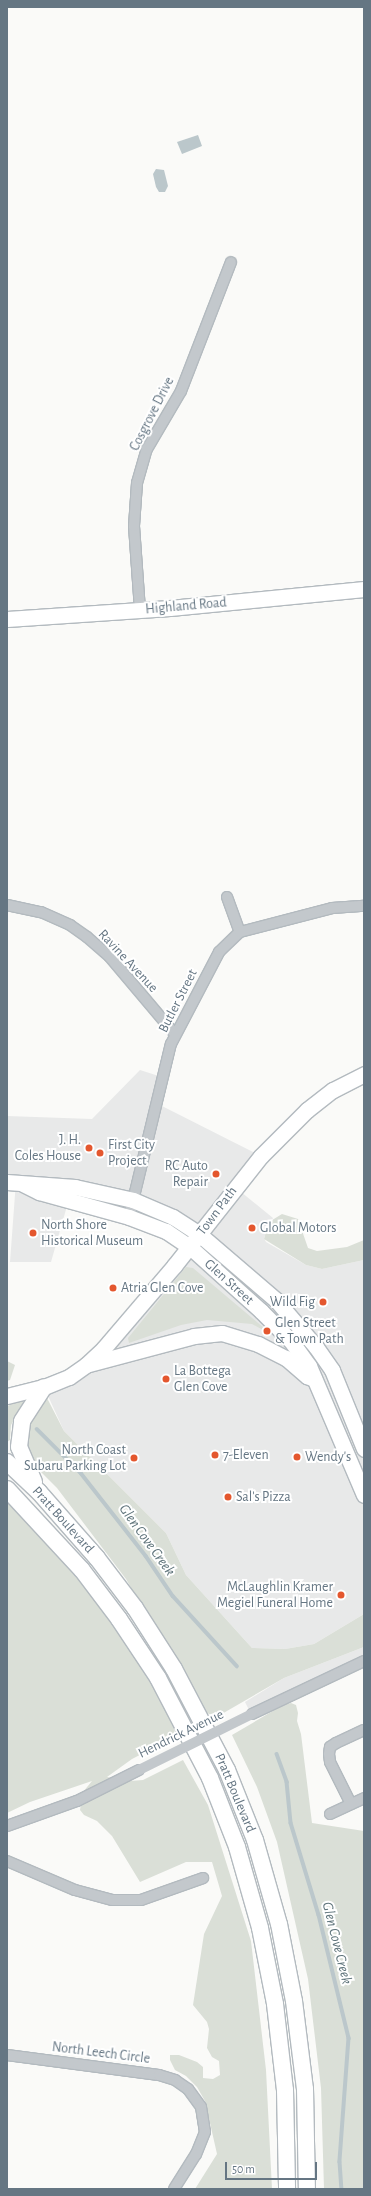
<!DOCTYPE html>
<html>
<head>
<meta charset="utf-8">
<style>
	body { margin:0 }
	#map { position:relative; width:371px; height:2196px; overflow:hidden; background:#fafaf8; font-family:"Alegreya Sans",sans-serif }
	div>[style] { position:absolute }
	.built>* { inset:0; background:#e8e9e9 }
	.green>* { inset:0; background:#dadfd7 }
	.water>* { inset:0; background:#bbc7cb }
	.stream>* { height:3.5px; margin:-1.75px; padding:0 1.75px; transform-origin:1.75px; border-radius:1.75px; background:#bbc7cb }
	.roads { filter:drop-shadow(1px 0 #b3babf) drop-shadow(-1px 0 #b3babf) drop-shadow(0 1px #b3babf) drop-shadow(0 -1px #b3babf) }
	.street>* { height:10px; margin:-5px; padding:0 5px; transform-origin:5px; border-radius:5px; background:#c3c8cc }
	.secondary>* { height:15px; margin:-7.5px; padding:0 7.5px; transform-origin:7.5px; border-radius:7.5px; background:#fff }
	.primary>* { height:16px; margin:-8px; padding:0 8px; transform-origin:8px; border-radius:8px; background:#fff }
	.street-bridge>* { height:10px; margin:-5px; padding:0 5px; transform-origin:5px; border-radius:5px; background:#c3c8cc }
	.dots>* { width:11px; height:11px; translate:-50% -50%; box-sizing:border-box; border:2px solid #fff; border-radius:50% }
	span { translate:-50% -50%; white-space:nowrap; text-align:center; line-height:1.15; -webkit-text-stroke:4px #fff; paint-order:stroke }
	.street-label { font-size:14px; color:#657683 }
	.poi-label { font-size:14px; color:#657683 }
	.right { translate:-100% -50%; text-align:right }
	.left { translate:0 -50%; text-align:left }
	.water-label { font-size:15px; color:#60757c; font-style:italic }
	.frame { position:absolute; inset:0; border:8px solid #657683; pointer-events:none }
	.scale { position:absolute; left:225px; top:2162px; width:92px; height:18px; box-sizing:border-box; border:2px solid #657683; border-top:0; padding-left:5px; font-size:12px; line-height:14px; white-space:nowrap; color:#657683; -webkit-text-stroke:3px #fff; paint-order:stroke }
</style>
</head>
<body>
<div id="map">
	<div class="built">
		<i style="clip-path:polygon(140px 1070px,165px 1078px,158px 1104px,261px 1156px,235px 1187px,273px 1218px,264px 1238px,266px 1242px,306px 1265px,322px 1269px,364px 1260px,364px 1614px,314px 1644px,285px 1649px,252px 1648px,186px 1575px,166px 1533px,64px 1431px,44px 1387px,69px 1377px,199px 1234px,73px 1185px,51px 1262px,10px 1262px,16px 1181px,7px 1180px,7px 1116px,92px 1119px)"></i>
		<i style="clip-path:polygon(364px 1647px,364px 1663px,252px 1716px,245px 1702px,284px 1678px)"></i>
	</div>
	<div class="green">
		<i style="clip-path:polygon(282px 1214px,298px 1219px,308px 1248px,317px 1251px,347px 1247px,364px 1240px,364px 1260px,322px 1269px,306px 1265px,264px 1239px,269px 1222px)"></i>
		<i style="clip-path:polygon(186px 1267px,193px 1268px,264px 1328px,263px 1330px,252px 1324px,207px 1320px,181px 1325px,129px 1343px,128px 1338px)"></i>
		<i style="clip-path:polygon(7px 1361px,15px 1365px,10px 1380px,7px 1381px)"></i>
		<i style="clip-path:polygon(47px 1398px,64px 1431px,166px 1533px,186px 1575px,252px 1648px,285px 1649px,314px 1644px,364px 1614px,364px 1647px,284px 1678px,220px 1715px,209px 1714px,199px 1707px,126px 1579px,57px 1488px,34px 1465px,24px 1445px,26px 1426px,42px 1399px)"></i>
		<i style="clip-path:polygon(23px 1400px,24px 1402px,11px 1425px,10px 1440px,7px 1442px,7px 1406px)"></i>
		<i style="clip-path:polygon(7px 1497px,43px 1533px,103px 1606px,141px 1665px,169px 1712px,175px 1729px,173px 1738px,132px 1759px,107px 1777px,130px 1781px,143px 1780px,183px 1760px,208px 1805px,251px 1941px,266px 2070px,272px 2189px,195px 2189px,217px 2154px,205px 2101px,197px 2087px,186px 2076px,175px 2070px,170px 2060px,170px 2055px,179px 2055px,197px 2062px,203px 2067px,203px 2078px,213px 2079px,220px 2075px,219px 2061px,212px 2057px,207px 2048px,209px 2029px,207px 2022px,193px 2005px,204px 1934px,222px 1896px,212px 1862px,186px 1862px,140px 1882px,112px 1836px,97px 1821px,84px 1815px,80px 1810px,83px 1792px,92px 1781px,30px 1802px,7px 1813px)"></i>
		<i style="clip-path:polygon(291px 1703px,296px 1705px,298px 1713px,297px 1721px,301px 1734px,312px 1823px,364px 1831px,364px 2189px,324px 2189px,321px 2088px,308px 1979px,277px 1842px,257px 1787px,232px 1735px,283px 1705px)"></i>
	</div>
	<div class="water">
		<i style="clip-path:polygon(198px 135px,202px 146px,182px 154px,177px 142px)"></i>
		<i style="clip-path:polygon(156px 169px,164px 170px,168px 186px,165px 192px,159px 192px,156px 187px,153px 174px)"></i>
	</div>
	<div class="stream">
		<i style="left:37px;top:1429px;width:62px;rotate:45deg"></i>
		<i style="left:81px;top:1473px;width:105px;rotate:51.9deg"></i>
		<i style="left:146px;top:1556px;width:48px;rotate:56deg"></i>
		<i style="left:173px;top:1596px;width:95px;rotate:47.6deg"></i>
		<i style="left:277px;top:1754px;width:30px;rotate:70deg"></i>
		<i style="left:287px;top:1782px;width:41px;rotate:84.4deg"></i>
		<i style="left:291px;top:1823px;width:96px;rotate:73.1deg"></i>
		<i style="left:319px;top:1915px;width:127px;rotate:76.3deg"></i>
		<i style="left:349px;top:2038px;width:124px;rotate:94.2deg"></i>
		<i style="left:340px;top:2162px;width:27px;rotate:86deg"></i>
	</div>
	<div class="roads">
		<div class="street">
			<i style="left:140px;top:610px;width:84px;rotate:-94.1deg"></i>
			<i style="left:134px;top:526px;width:43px;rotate:-86deg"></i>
			<i style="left:137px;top:483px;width:35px;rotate:-74deg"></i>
			<i style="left:147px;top:449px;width:67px;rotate:-59.6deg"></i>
			<i style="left:181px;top:391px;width:138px;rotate:-68.8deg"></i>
			<i style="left:227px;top:897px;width:37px;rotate:70deg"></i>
			<i style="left:7px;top:905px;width:35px;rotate:12deg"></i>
			<i style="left:41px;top:912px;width:32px;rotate:24deg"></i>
			<i style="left:70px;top:925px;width:21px;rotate:35deg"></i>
			<i style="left:87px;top:937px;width:29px;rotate:41deg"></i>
			<i style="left:109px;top:956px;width:102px;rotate:49.8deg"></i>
			<i style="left:129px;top:1217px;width:178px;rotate:-76.4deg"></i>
			<i style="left:171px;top:1044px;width:104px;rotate:-62.4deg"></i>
			<i style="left:219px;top:952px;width:29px;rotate:-44deg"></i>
			<i style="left:240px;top:932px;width:95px;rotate:-14.6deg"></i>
			<i style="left:332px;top:908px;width:32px;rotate:-4deg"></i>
			<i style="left:252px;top:1714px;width:124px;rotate:-25.3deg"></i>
			<i style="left:351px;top:1804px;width:47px;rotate:-116.6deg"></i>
			<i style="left:330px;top:1762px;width:8px;rotate:-97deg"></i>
			<i style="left:329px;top:1754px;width:7px;rotate:-82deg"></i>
			<i style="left:330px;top:1747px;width:7px;rotate:-34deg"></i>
			<i style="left:336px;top:1743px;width:31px;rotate:-25deg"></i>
			<i style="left:330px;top:1814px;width:38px;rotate:-25deg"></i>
			<i style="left:7px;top:1826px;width:74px;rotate:-19.7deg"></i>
			<i style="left:77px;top:1801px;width:69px;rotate:-26.6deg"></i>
			<i style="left:7px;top:1861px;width:74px;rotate:23.1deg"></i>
			<i style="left:75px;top:1890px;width:38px;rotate:15deg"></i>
			<i style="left:112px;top:1900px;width:29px"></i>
			<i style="left:141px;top:1900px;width:66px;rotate:-19.5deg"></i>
			<i style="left:7px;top:2055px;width:153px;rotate:7.5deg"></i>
			<i style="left:159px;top:2075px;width:17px;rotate:17deg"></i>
			<i style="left:175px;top:2080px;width:16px;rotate:35deg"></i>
			<i style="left:188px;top:2089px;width:22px;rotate:54deg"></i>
			<i style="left:201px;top:2107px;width:25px;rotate:81deg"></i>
			<i style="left:205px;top:2132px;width:24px;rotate:112deg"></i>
			<i style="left:196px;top:2154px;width:41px;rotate:122.2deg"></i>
		</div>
		<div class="secondary">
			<i style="left:7px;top:619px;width:163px;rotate:-3.9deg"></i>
			<i style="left:170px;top:608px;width:195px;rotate:-5.6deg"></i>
			<i style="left:7px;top:1182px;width:68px;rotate:4.2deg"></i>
			<i style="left:75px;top:1187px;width:59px;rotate:12.6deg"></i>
			<i style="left:133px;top:1200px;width:43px;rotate:23deg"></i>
			<i style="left:173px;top:1217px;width:31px;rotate:33deg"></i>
			<i style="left:199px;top:1234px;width:101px;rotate:40.6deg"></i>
			<i style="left:276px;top:1300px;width:62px;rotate:49.6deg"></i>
			<i style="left:316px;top:1347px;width:28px;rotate:55deg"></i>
			<i style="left:332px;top:1370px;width:85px;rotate:67.9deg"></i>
			<i style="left:23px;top:1184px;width:18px;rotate:27deg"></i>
			<i style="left:39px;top:1192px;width:93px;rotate:15.5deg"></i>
			<i style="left:129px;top:1217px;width:40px;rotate:21deg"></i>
			<i style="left:166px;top:1231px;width:29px;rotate:34deg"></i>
			<i style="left:190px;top:1247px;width:96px;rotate:42deg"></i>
			<i style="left:261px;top:1311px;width:42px;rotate:45deg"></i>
			<i style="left:291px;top:1341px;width:31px;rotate:54deg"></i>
			<i style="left:309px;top:1366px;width:140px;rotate:66.9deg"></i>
			<i style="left:89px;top:1364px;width:109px;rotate:-14.9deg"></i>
			<i style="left:194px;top:1336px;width:28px;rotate:-6deg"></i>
			<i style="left:222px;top:1333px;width:38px;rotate:17deg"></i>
			<i style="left:258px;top:1344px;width:31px;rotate:27deg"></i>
			<i style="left:286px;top:1358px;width:28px;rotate:41deg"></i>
			<i style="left:307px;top:1376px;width:8px;rotate:23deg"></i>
			<i style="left:7px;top:1396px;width:38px;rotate:-14deg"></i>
			<i style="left:44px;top:1387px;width:27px;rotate:-22deg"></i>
			<i style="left:69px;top:1377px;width:21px;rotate:-35deg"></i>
			<i style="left:86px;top:1365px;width:25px;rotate:-43deg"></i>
			<i style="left:104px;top:1348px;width:108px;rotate:-49.5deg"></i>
			<i style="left:174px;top:1266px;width:140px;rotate:-51.7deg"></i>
			<i style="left:261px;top:1156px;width:65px;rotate:-45deg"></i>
			<i style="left:307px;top:1110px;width:33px;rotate:-38deg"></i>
			<i style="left:333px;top:1090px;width:35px;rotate:-27deg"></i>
		</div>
		<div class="primary">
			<i style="left:7px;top:1462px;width:44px;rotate:43.2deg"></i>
			<i style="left:39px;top:1492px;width:88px;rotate:48.7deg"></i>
			<i style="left:97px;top:1558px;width:63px;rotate:52.8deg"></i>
			<i style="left:135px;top:1608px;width:72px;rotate:57.4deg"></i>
			<i style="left:174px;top:1669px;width:114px;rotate:62.3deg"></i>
			<i style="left:227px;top:1770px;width:75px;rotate:68.2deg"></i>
			<i style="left:255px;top:1840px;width:87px;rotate:74.1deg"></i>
			<i style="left:279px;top:1924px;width:78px;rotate:79deg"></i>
			<i style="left:294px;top:2001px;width:89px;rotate:82.9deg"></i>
			<i style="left:305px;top:2089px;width:100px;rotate:88.9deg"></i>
			<i style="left:34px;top:1482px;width:38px;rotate:-113deg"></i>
			<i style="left:19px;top:1447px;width:26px;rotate:-83deg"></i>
			<i style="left:22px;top:1421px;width:40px;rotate:-57.1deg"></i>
			<i style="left:7px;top:1489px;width:110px;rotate:47.2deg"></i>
			<i style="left:82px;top:1570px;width:61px;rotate:52.9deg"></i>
			<i style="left:119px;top:1619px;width:71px;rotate:56.5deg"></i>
			<i style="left:158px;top:1678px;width:113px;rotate:62.5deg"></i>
			<i style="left:210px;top:1778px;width:74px;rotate:68.6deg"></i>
			<i style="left:237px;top:1847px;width:84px;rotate:74.1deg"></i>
			<i style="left:260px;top:1928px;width:77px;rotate:78.8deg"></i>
			<i style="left:275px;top:2004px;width:87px;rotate:83.4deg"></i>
			<i style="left:285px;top:2090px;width:99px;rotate:88.8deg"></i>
		</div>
	</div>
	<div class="street-bridge">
		<i style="left:139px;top:1770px;width:126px;rotate:-26.4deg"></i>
	</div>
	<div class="dots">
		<i style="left:89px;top:1148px;background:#e4572e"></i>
		<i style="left:100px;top:1153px;background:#e4572e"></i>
		<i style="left:216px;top:1174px;background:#e4572e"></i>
		<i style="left:252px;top:1228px;background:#e4572e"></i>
		<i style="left:33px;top:1233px;background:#e4572e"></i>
		<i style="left:113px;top:1288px;background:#e4572e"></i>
		<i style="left:323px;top:1302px;background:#e4572e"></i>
		<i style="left:267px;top:1331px;background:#e4572e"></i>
		<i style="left:166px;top:1379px;background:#e4572e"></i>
		<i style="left:215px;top:1455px;background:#e4572e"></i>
		<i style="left:297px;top:1457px;background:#e4572e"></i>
		<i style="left:134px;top:1458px;background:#e4572e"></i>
		<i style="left:228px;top:1497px;background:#e4572e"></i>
		<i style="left:341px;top:1595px;background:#e4572e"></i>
	</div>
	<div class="street-label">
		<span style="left:152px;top:414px;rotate:-63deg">Cosgrove Drive</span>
		<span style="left:186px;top:606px;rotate:-5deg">Highland Road</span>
		<span style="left:128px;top:961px;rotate:47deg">Ravine Avenue</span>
		<span style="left:178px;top:1001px;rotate:-63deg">Butler Street</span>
		<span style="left:217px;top:1211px;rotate:-53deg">Town Path</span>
		<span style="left:229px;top:1282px;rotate:42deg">Glen Street</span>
		<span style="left:63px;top:1520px;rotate:48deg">Pratt Boulevard</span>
		<span style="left:181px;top:1734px;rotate:-26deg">Hendrick Avenue</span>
		<span style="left:235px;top:1793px;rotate:67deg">Pratt Boulevard</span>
		<span style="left:101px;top:2053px;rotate:7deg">North Leech Circle</span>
	</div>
	<div class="poi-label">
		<span class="right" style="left:81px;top:1148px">J. H.<br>Coles House</span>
		<span class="left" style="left:108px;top:1153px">First City<br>Project</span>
		<span class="right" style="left:208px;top:1174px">RC Auto<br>Repair</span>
		<span class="left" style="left:41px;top:1233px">North Shore<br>Historical Museum</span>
		<span class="left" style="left:260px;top:1228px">Global Motors</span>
		<span class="left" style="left:121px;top:1288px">Atria Glen Cove</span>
		<span class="right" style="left:315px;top:1302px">Wild Fig</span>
		<span class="left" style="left:275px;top:1331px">Glen Street<br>&amp; Town Path</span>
		<span class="left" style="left:174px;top:1379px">La Bottega<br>Glen Cove</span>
		<span class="right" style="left:126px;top:1458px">North Coast<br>Subaru Parking Lot</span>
		<span class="left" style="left:223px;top:1455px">7-Eleven</span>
		<span class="left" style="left:305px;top:1457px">Wendy's</span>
		<span class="left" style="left:236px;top:1497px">Sal's Pizza</span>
		<span class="right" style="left:333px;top:1595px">McLaughlin Kramer<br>Megiel Funeral Home</span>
	</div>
	<div class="water-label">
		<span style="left:147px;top:1540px;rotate:54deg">Glen Cove Creek</span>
		<span style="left:337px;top:1943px;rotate:76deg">Glen Cove Creek</span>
	</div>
	<div class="frame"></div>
	<div class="scale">50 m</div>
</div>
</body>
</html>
